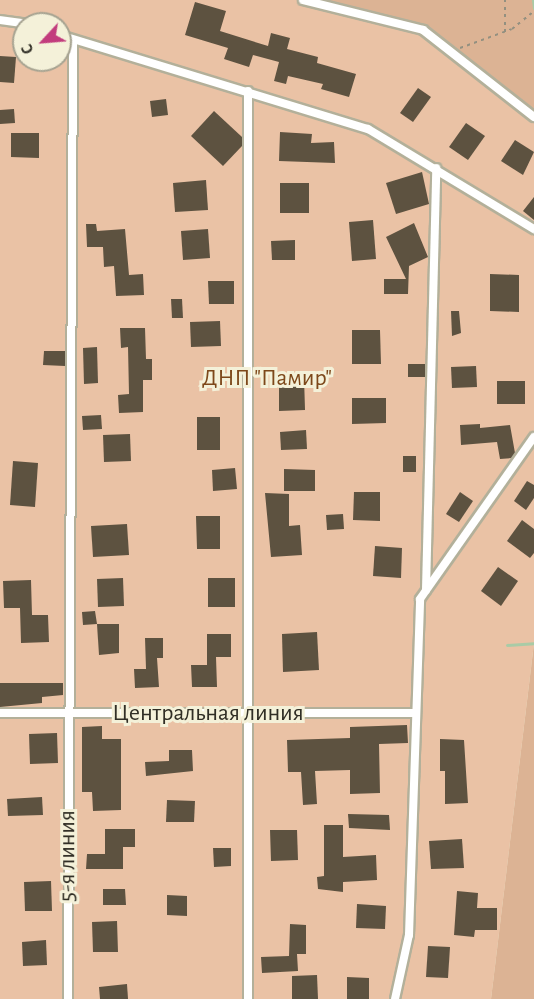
<!DOCTYPE html>
<html>
<head>
<meta charset="utf-8">
<style>
	body { margin:0 }
	#map { position:relative; width:534px; height:999px; overflow:hidden; background:#f4f1d9; font-family:"Alegreya Sans",sans-serif }
	div>[style] { position:absolute }
	.green>* { inset:0; background:#eac2a5 }
	.forest>* { inset:0; background:#dcb394 }
	.stream>* { height:3px; margin:-1.5px; padding:0 1.5px; transform-origin:1.5px; border-radius:1.5px; background:#a9cba6 }
	.building>* { inset:0; background:#5d5240 }
	.path>* { height:2px; margin-top:-1px; transform-origin:0; background:repeating-linear-gradient(90deg,#939080 0 3px,transparent 0 7.5px) }
	.roads { filter:drop-shadow(2px 0 #b3b09a) drop-shadow(-2px 0 #b3b09a) drop-shadow(0 2px #b3b09a) drop-shadow(0 -2px #b3b09a) }
	.minor>* { height:8px; margin:-4px; padding:0 4px; transform-origin:4px; border-radius:4px; background:#fff }
	span { translate:-50% -50%; white-space:nowrap; text-align:center; line-height:1.15; -webkit-text-stroke:6px #f4f1d9; paint-order:stroke }
	.park-label { font-size:24px; color:#7d481a }
	.street-label { font-size:24px; color:#302e25 }
	.north { position:absolute; left:12px; top:12px; width:60px; height:60px; box-sizing:border-box; background:#f4f1d9; border:2px solid #a6a391; border-radius:50%; rotate:244deg; font-size:16px; font-weight:700; line-height:24px; text-align:center; color:#302e25 }
	.north::after { content:''; display:block; margin:auto; width:21px; height:27px; background:#c23c7d; clip-path:polygon(50% 0,100% 100%,50% 72%,0 100%) }
</style>
</head>
<body>
<div id="map">
	<div class="green">
		<i style="clip-path:polygon(evenodd,0 0,303px 0,423px 30px,534px 116px,534px 643px,491px 999px,0 999px,0 0,24px 24px,60px 24px,60px 60px,24px 60px,24px 24px)"></i>
	</div>
	<div class="forest">
		<i style="clip-path:polygon(303px 0,534px 0,534px 116px,423px 30px)"></i>
		<i style="clip-path:polygon(534px 643px,534px 999px,491px 999px)"></i>
	</div>
	<div class="stream">
		<i style="left:533px;top:0;width:8px;rotate:83deg"></i>
		<i style="left:507px;top:645px;width:27px;rotate:-4deg"></i>
	</div>
	<div class="building">
		<i style="clip-path:polygon(195px 2px,226px 11px,220px 31px,268px 46px,271px 33px,290px 38px,287px 49px,318px 57px,317px 63px,356px 74px,349px 97px,321px 89px,323px 84px,288px 76px,286px 84px,274px 81px,279px 62px,253px 55px,249px 67px,224px 59px,228px 48px,185px 35px)"></i>
		<i style="clip-path:polygon(0 56px,16px 57px,14px 83px,0 82px)"></i>
		<i style="clip-path:polygon(418px 88px,431px 97px,413px 122px,400px 113px)"></i>
		<i style="clip-path:polygon(166px 99px,168px 115px,152px 117px,150px 101px)"></i>
		<i style="clip-path:polygon(14px 109px,15px 123px,0 124px,0 110px)"></i>
		<i style="clip-path:polygon(214px 111px,242px 137px,242px 146px,223px 166px,191px 136px)"></i>
		<i style="clip-path:polygon(466px 123px,485px 136px,468px 160px,449px 147px)"></i>
		<i style="clip-path:polygon(280px 132px,312px 134px,311px 143px,334px 142px,335px 163px,279px 161px)"></i>
		<i style="clip-path:polygon(11px 133px,39px 133px,39px 158px,11px 157px)"></i>
		<i style="clip-path:polygon(515px 140px,534px 152px,523px 175px,501px 161px)"></i>
		<i style="clip-path:polygon(422px 172px,429px 204px,396px 214px,386px 183px)"></i>
		<i style="clip-path:polygon(206px 180px,208px 210px,175px 212px,173px 183px)"></i>
		<i style="clip-path:polygon(280px 183px,309px 183px,309px 213px,280px 213px)"></i>
		<i style="clip-path:polygon(534px 197px,534px 220px,523px 211px)"></i>
		<i style="clip-path:polygon(373px 220px,376px 259px,352px 261px,349px 222px)"></i>
		<i style="clip-path:polygon(414px 223px,428px 257px,409px 266px,408px 294px,384px 294px,384px 279px,406px 279px,386px 237px)"></i>
		<i style="clip-path:polygon(86px 224px,96px 224px,97px 231px,125px 229px,129px 275px,143px 274px,144px 295px,116px 296px,114px 266px,104px 267px,103px 247px,87px 247px)"></i>
		<i style="clip-path:polygon(208px 229px,210px 258px,183px 260px,181px 231px)"></i>
		<i style="clip-path:polygon(295px 240px,295px 260px,272px 260px,271px 241px)"></i>
		<i style="clip-path:polygon(490px 274px,519px 275px,519px 312px,490px 311px)"></i>
		<i style="clip-path:polygon(208px 281px,234px 281px,234px 304px,209px 304px)"></i>
		<i style="clip-path:polygon(171px 299px,182px 299px,183px 318px,172px 318px)"></i>
		<i style="clip-path:polygon(451px 311px,459px 311px,461px 333px,452px 336px)"></i>
		<i style="clip-path:polygon(220px 321px,221px 346px,191px 347px,190px 322px)"></i>
		<i style="clip-path:polygon(120px 328px,145px 328px,146px 359px,152px 359px,152px 380px,143px 380px,143px 412px,119px 413px,118px 395px,129px 394px,128px 347px,121px 348px)"></i>
		<i style="clip-path:polygon(352px 330px,380px 330px,381px 364px,352px 364px)"></i>
		<i style="clip-path:polygon(97px 347px,98px 383px,84px 384px,83px 348px)"></i>
		<i style="clip-path:polygon(44px 351px,65px 351px,65px 366px,43px 365px)"></i>
		<i style="clip-path:polygon(408px 364px,425px 364px,425px 377px,408px 377px)"></i>
		<i style="clip-path:polygon(476px 366px,477px 387px,452px 388px,451px 367px)"></i>
		<i style="clip-path:polygon(279px 377px,304px 377px,305px 410px,279px 411px)"></i>
		<i style="clip-path:polygon(497px 381px,525px 381px,525px 404px,497px 404px)"></i>
		<i style="clip-path:polygon(352px 398px,386px 398px,386px 423px,352px 424px)"></i>
		<i style="clip-path:polygon(101px 415px,102px 429px,83px 430px,82px 416px)"></i>
		<i style="clip-path:polygon(197px 417px,220px 417px,220px 450px,197px 450px)"></i>
		<i style="clip-path:polygon(480px 424px,480px 428px,510px 425px,515px 453px,512px 458px,500px 459px,497px 442px,461px 445px,460px 425px)"></i>
		<i style="clip-path:polygon(306px 430px,307px 449px,281px 450px,280px 432px)"></i>
		<i style="clip-path:polygon(130px 434px,131px 461px,104px 462px,103px 435px)"></i>
		<i style="clip-path:polygon(403px 456px,416px 456px,416px 472px,403px 472px)"></i>
		<i style="clip-path:polygon(13px 461px,38px 463px,35px 507px,10px 505px)"></i>
		<i style="clip-path:polygon(235px 468px,237px 489px,213px 491px,212px 470px)"></i>
		<i style="clip-path:polygon(284px 469px,315px 470px,315px 491px,284px 491px)"></i>
		<i style="clip-path:polygon(527px 481px,534px 485px,534px 498px,526px 510px,514px 501px)"></i>
		<i style="clip-path:polygon(354px 492px,380px 492px,380px 521px,353px 520px)"></i>
		<i style="clip-path:polygon(460px 492px,473px 501px,459px 522px,446px 514px)"></i>
		<i style="clip-path:polygon(265px 493px,289px 494px,289px 526px,300px 525px,302px 555px,271px 557px)"></i>
		<i style="clip-path:polygon(343px 514px,344px 529px,327px 530px,326px 515px)"></i>
		<i style="clip-path:polygon(196px 516px,220px 516px,220px 549px,197px 549px)"></i>
		<i style="clip-path:polygon(522px 520px,534px 529px,534px 553px,530px 558px,507px 541px)"></i>
		<i style="clip-path:polygon(127px 524px,129px 555px,93px 557px,91px 526px)"></i>
		<i style="clip-path:polygon(375px 546px,402px 548px,401px 578px,373px 576px)"></i>
		<i style="clip-path:polygon(498px 567px,518px 581px,501px 606px,481px 591px)"></i>
		<i style="clip-path:polygon(123px 578px,124px 606px,98px 607px,97px 579px)"></i>
		<i style="clip-path:polygon(208px 578px,235px 578px,235px 607px,208px 607px)"></i>
		<i style="clip-path:polygon(31px 580px,32px 615px,48px 615px,49px 642px,21px 643px,20px 608px,4px 608px,3px 581px)"></i>
		<i style="clip-path:polygon(95px 611px,97px 624px,83px 625px,82px 612px)"></i>
		<i style="clip-path:polygon(97px 624px,119px 624px,119px 653px,99px 655px)"></i>
		<i style="clip-path:polygon(317px 632px,319px 670px,283px 672px,282px 634px)"></i>
		<i style="clip-path:polygon(207px 634px,231px 634px,231px 657px,216px 657px,217px 687px,192px 687px,191px 665px,207px 665px)"></i>
		<i style="clip-path:polygon(145px 638px,163px 638px,163px 658px,157px 658px,159px 687px,135px 688px,134px 669px,146px 669px)"></i>
		<i style="clip-path:polygon(0 683px,63px 683px,63px 695px,42px 697px,42px 703px,0 707px)"></i>
		<i style="clip-path:polygon(407px 725px,408px 743px,379px 744px,380px 793px,350px 794px,350px 770px,315px 771px,317px 804px,303px 805px,301px 772px,288px 772px,287px 740px,350px 738px,350px 727px)"></i>
		<i style="clip-path:polygon(102px 726px,102px 739px,121px 739px,121px 810px,93px 811px,92px 792px,82px 792px,82px 727px)"></i>
		<i style="clip-path:polygon(57px 733px,58px 763px,30px 764px,29px 734px)"></i>
		<i style="clip-path:polygon(440px 739px,464px 740px,468px 803px,445px 804px,445px 771px,440px 771px)"></i>
		<i style="clip-path:polygon(169px 750px,192px 750px,193px 771px,146px 776px,145px 762px,169px 761px)"></i>
		<i style="clip-path:polygon(42px 797px,43px 815px,8px 816px,7px 799px)"></i>
		<i style="clip-path:polygon(167px 800px,195px 801px,194px 822px,166px 822px)"></i>
		<i style="clip-path:polygon(348px 814px,389px 815px,390px 830px,349px 828px)"></i>
		<i style="clip-path:polygon(324px 825px,343px 825px,343px 857px,376px 855px,377px 880px,343px 882px,343px 892px,318px 889px,317px 877px,324px 876px)"></i>
		<i style="clip-path:polygon(105px 829px,135px 829px,135px 847px,123px 847px,123px 869px,86px 869px,87px 854px,105px 854px)"></i>
		<i style="clip-path:polygon(270px 830px,297px 830px,298px 860px,271px 861px)"></i>
		<i style="clip-path:polygon(462px 839px,464px 868px,431px 869px,429px 841px)"></i>
		<i style="clip-path:polygon(213px 848px,231px 848px,231px 866px,214px 867px)"></i>
		<i style="clip-path:polygon(51px 881px,52px 911px,25px 911px,24px 882px)"></i>
		<i style="clip-path:polygon(103px 889px,125px 889px,126px 905px,103px 905px)"></i>
		<i style="clip-path:polygon(457px 891px,478px 893px,477px 908px,497px 908px,497px 930px,475px 930px,474px 937px,454px 935px)"></i>
		<i style="clip-path:polygon(167px 895px,187px 896px,187px 916px,167px 915px)"></i>
		<i style="clip-path:polygon(357px 904px,386px 906px,385px 929px,356px 928px)"></i>
		<i style="clip-path:polygon(117px 921px,118px 952px,93px 952px,92px 922px)"></i>
		<i style="clip-path:polygon(290px 924px,306px 925px,306px 954px,297px 954px,298px 971px,262px 973px,261px 957px,289px 956px)"></i>
		<i style="clip-path:polygon(46px 940px,47px 965px,23px 966px,22px 942px)"></i>
		<i style="clip-path:polygon(428px 946px,450px 947px,448px 978px,426px 977px)"></i>
		<i style="clip-path:polygon(317px 975px,318px 999px,292px 999px,292px 976px)"></i>
		<i style="clip-path:polygon(347px 977px,369px 978px,369px 999px,347px 999px)"></i>
		<i style="clip-path:polygon(127px 984px,128px 999px,100px 999px,99px 987px)"></i>
	</div>
	<div class="path">
		<i style="left:505px;top:32px;width:32px;rotate:-90deg"></i>
		<i style="left:460px;top:48px;width:55px;rotate:-20.1deg"></i>
		<i style="left:512px;top:29px;width:26px;rotate:-39deg"></i>
	</div>
	<div class="roads">
		<div class="minor">
			<i style="left:303px;top:0;width:124px;rotate:14deg"></i>
			<i style="left:423px;top:30px;width:141px;rotate:38.1deg"></i>
			<i style="left:0;top:20px;width:27px;rotate:8deg"></i>
			<i style="left:60px;top:35px;width:322px;rotate:17deg"></i>
			<i style="left:368px;top:129px;width:194px;rotate:31.1deg"></i>
			<i style="left:248px;top:91px;width:908px;rotate:90deg"></i>
			<i style="left:426px;top:590px;width:422px;rotate:-88.6deg"></i>
			<i style="left:0;top:713px;width:415px"></i>
			<i style="left:68px;top:999px;width:959px;rotate:-89.7deg"></i>
			<i style="left:395px;top:999px;width:66px;rotate:-77.7deg"></i>
			<i style="left:409px;top:935px;width:336px;rotate:-88.1deg"></i>
			<i style="left:420px;top:599px;width:198px;rotate:-54.9deg"></i>
		</div>
	</div>
	<div class="park-label">
		<span style="left:267px;top:379px">ДНП "Памир"</span>
	</div>
	<div class="street-label">
		<span style="left:208px;top:714px">Центральная линия</span>
		<span style="left:68px;top:856px;rotate:-90deg">5-я линия</span>
	</div>
	<div class="north">С</div>
</div>
</body>
</html>
